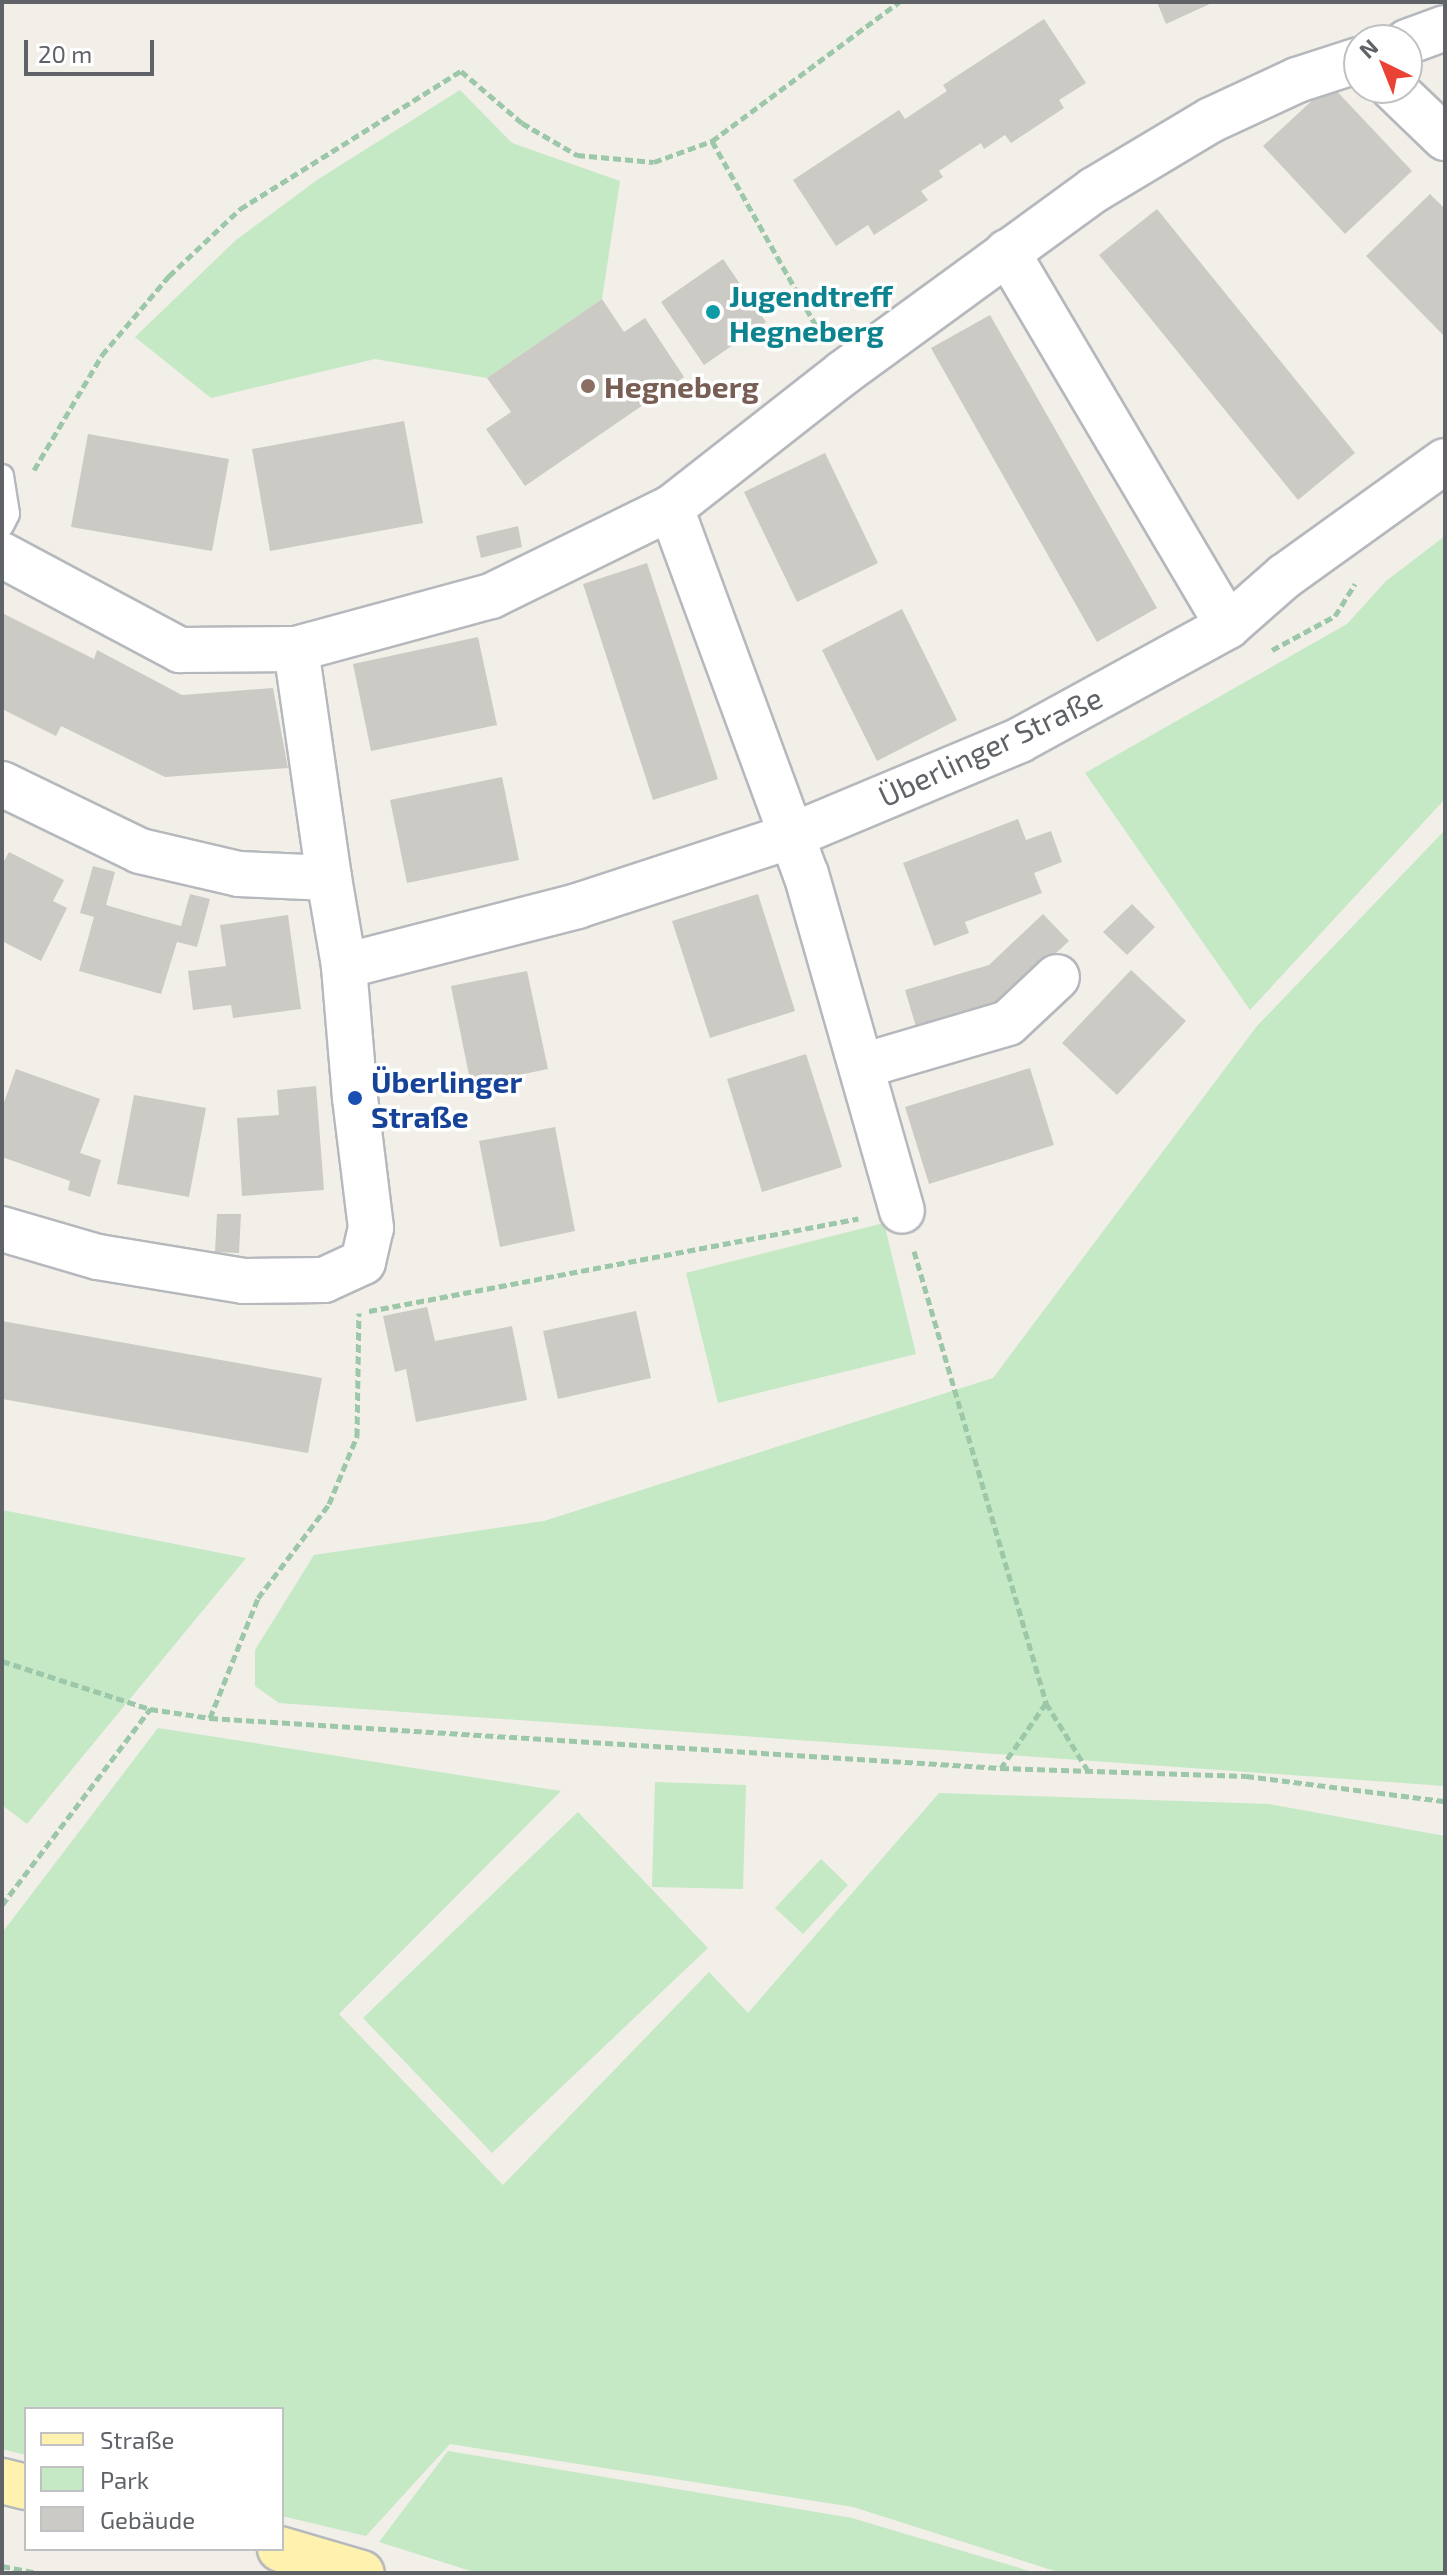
<!DOCTYPE html>
<html>
<head>
<meta charset="utf-8">
<style>
	body { margin:0 }
	#map { position:relative; width:1447px; height:2575px; overflow:hidden; background:#f1efe8; font-family:"Exo 2",sans-serif }
	div>[style] { position:absolute }
	.green>* { inset:0; background:#c5e8c5 }
	.building>* { inset:0; background:#cccac5 }
	.path>* { height:5px; margin-top:-2.5px; transform-origin:0; background:repeating-linear-gradient(90deg,#9cc7a9 0 8px,transparent 0 12px) }
	.roads { filter:drop-shadow(2px 0 #b5b8bc) drop-shadow(-2px 0 #b5b8bc) drop-shadow(0 2px #b5b8bc) drop-shadow(0 -2px #b5b8bc) }
	.service>* { height:22px; margin:-11px; padding:0 11px; transform-origin:11px; border-radius:11px; background:#fff }
	.minor>* { height:44px; margin:-22px; padding:0 22px; transform-origin:22px; border-radius:22px; background:#fff }
	.primary>* { height:44px; margin:-22px; padding:0 22px; transform-origin:22px; border-radius:22px; background:#fff2af }
	.dots>* { width:22px; height:22px; translate:-50% -50%; box-sizing:border-box; border:4px solid #fff; border-radius:50% }
	span { translate:-50% -50%; white-space:nowrap; text-align:center; line-height:1.15; -webkit-text-stroke:7px #fff; paint-order:stroke }
	.culture-label { font-size:30px; color:#0d838f; font-weight:700 }
	.left { translate:0 -50%; text-align:left }
	.education-label { font-size:30px; color:#785e54; font-weight:700 }
	.street-label { font-size:30px; color:#5f6368 }
	.transit-label { font-size:30px; color:#164399; font-weight:700 }
	.frame { position:absolute; inset:0; border:4px solid #5f6368; pointer-events:none }
	.legend { position:absolute; left:24px; top:2407px; width:260px; height:144px; box-sizing:border-box; background:#fff; border:2px solid #bfc1c3; margin:0; padding:10px 14px; list-style:none; font-size:24px; color:#5f6368 }
	.legend li { display:flex; align-items:center; gap:16px; height:40px }
	.legend b { width:40px; border:2px solid #bfc1c3 }
	.north { position:absolute; left:1343px; top:24px; width:80px; height:80px; box-sizing:border-box; background:#fff; border:2px solid #bfc1c3; border-radius:50%; rotate:317deg; font-size:22px; font-weight:700; line-height:32px; text-align:center; color:#5f6368 }
	.north::after { content:''; display:block; margin:auto; width:28px; height:36px; background:#ea4335; clip-path:polygon(50% 0,100% 100%,50% 72%,0 100%) }
	.scale { position:absolute; left:24px; top:40px; width:130px; height:36px; box-sizing:border-box; border:4px solid #5f6368; border-top:0; padding-left:10px; font-size:24px; line-height:28px; white-space:nowrap; color:#5f6368; -webkit-text-stroke:6px #fff; paint-order:stroke }
</style>
</head>
<body>
<div id="map">
	<div class="green">
		<i style="clip-path:polygon(460px 90px,512px 143px,620px 181px,602px 299px,487px 378px,375px 359px,211px 398px,135px 337px,236px 240px,317px 180px)"></i>
		<i style="clip-path:polygon(1445px 536px,1445px 799px,1250px 1010px,1085px 773px,1347px 624px,1386px 581px)"></i>
		<i style="clip-path:polygon(1445px 830px,1445px 1786px,279px 1703px,255px 1686px,255px 1650px,314px 1555px,544px 1521px,993px 1378px,1257px 1026px)"></i>
		<i style="clip-path:polygon(884px 1223px,916px 1354px,718px 1403px,686px 1273px)"></i>
		<i style="clip-path:polygon(2px 1510px,246px 1558px,27px 1824px,2px 1805px)"></i>
		<i style="clip-path:polygon(158px 1728px,561px 1791px,339px 2014px,503px 2185px,709px 1972px,748px 2013px,939px 1793px,1269px 1804px,1445px 1836px,1445px 2573px,1061px 2573px,853px 2507px,450px 2444px,366px 2536px,282px 2516px,282px 2409px,26px 2409px,26px 2455px,2px 2449px,2px 1933px)"></i>
		<i style="clip-path:polygon(655px 1782px,746px 1785px,743px 1889px,652px 1887px)"></i>
		<i style="clip-path:polygon(578px 1812px,708px 1948px,492px 2153px,363px 2018px)"></i>
		<i style="clip-path:polygon(821px 1859px,848px 1885px,803px 1934px,775px 1908px)"></i>
		<i style="clip-path:polygon(448px 2451px,852px 2518px,1036px 2573px,477px 2573px,379px 2542px)"></i>
	</div>
	<div class="building">
		<i style="clip-path:polygon(1157px 2px,1214px 2px,1166px 24px)"></i>
		<i style="clip-path:polygon(1044px 19px,1086px 83px,1059px 100px,1064px 108px,1011px 143px,1005px 135px,984px 149px,981px 143px,939px 171px,943px 177px,921px 191px,928px 200px,874px 235px,868px 225px,836px 246px,793px 180px,899px 110px,905px 119px,947px 91px,943px 85px)"></i>
		<i style="clip-path:polygon(1330px 84px,1412px 171px,1345px 234px,1263px 146px)"></i>
		<i style="clip-path:polygon(1430px 194px,1445px 209px,1445px 337px,1366px 256px)"></i>
		<i style="clip-path:polygon(1157px 209px,1355px 453px,1298px 500px,1099px 255px)"></i>
		<i style="clip-path:polygon(723px 259px,766px 322px,704px 365px,661px 302px)"></i>
		<i style="clip-path:polygon(602px 299px,624px 332px,645px 318px,684px 377px,525px 486px,486px 429px,511px 412px,487px 378px)"></i>
		<i style="clip-path:polygon(990px 315px,1157px 608px,1097px 642px,931px 348px)"></i>
		<i style="clip-path:polygon(404px 421px,423px 523px,270px 551px,252px 449px)"></i>
		<i style="clip-path:polygon(88px 434px,229px 459px,212px 551px,71px 527px)"></i>
		<i style="clip-path:polygon(825px 453px,878px 563px,797px 602px,744px 492px)"></i>
		<i style="clip-path:polygon(518px 526px,522px 547px,481px 558px,476px 536px)"></i>
		<i style="clip-path:polygon(647px 563px,718px 779px,653px 800px,583px 584px)"></i>
		<i style="clip-path:polygon(902px 609px,957px 720px,877px 761px,822px 650px)"></i>
		<i style="clip-path:polygon(2px 613px,94px 659px,97px 650px,182px 695px,273px 688px,288px 768px,165px 777px,61px 726px,56px 736px,2px 709px)"></i>
		<i style="clip-path:polygon(478px 637px,497px 725px,371px 751px,353px 664px)"></i>
		<i style="clip-path:polygon(502px 777px,519px 860px,407px 883px,390px 800px)"></i>
		<i style="clip-path:polygon(1018px 819px,1026px 840px,1051px 831px,1062px 862px,1034px 873px,1042px 893px,965px 922px,969px 933px,934px 946px,903px 863px)"></i>
		<i style="clip-path:polygon(9px 852px,64px 880px,53px 901px,67px 908px,41px 961px,2px 941px,2px 865px)"></i>
		<i style="clip-path:polygon(93px 866px,115px 872px,106px 905px,144px 916px,181px 926px,190px 894px,210px 899px,197px 947px,177px 942px,161px 994px,79px 971px,94px 917px,80px 913px)"></i>
		<i style="clip-path:polygon(758px 894px,795px 1011px,710px 1038px,672px 921px)"></i>
		<i style="clip-path:polygon(1132px 904px,1155px 927px,1127px 955px,1103px 932px)"></i>
		<i style="clip-path:polygon(1043px 914px,1069px 941px,1007px 998px,917px 1030px,905px 990px,989px 965px)"></i>
		<i style="clip-path:polygon(288px 915px,301px 1009px,233px 1018px,231px 1005px,193px 1010px,188px 971px,226px 966px,220px 925px)"></i>
		<i style="clip-path:polygon(1131px 970px,1186px 1021px,1117px 1095px,1062px 1043px)"></i>
		<i style="clip-path:polygon(527px 971px,548px 1069px,471px 1085px,451px 986px)"></i>
		<i style="clip-path:polygon(806px 1054px,842px 1167px,762px 1192px,727px 1079px)"></i>
		<i style="clip-path:polygon(1030px 1068px,1054px 1145px,929px 1184px,905px 1107px)"></i>
		<i style="clip-path:polygon(16px 1069px,100px 1099px,80px 1153px,101px 1160px,90px 1197px,68px 1190px,70px 1181px,2px 1157px,2px 1108px)"></i>
		<i style="clip-path:polygon(316px 1086px,324px 1190px,242px 1196px,237px 1118px,279px 1115px,277px 1090px)"></i>
		<i style="clip-path:polygon(134px 1095px,206px 1108px,189px 1197px,117px 1184px)"></i>
		<i style="clip-path:polygon(555px 1127px,575px 1231px,500px 1247px,479px 1141px)"></i>
		<i style="clip-path:polygon(217px 1214px,241px 1214px,239px 1253px,215px 1252px)"></i>
		<i style="clip-path:polygon(427px 1307px,435px 1341px,512px 1326px,527px 1400px,416px 1422px,406px 1369px,395px 1372px,383px 1316px)"></i>
		<i style="clip-path:polygon(636px 1311px,651px 1378px,558px 1399px,543px 1331px)"></i>
		<i style="clip-path:polygon(2px 1321px,322px 1378px,308px 1453px,2px 1399px)"></i>
	</div>
	<div class="path">
		<i style="left:712px;top:141px;width:224px;rotate:60.6deg"></i>
		<i style="left:34px;top:470px;width:134px;rotate:-59.4deg"></i>
		<i style="left:102px;top:355px;width:104px;rotate:-49.7deg"></i>
		<i style="left:169px;top:276px;width:98px;rotate:-43.3deg"></i>
		<i style="left:240px;top:209px;width:261px;rotate:-32deg"></i>
		<i style="left:461px;top:71px;width:80px;rotate:40.4deg"></i>
		<i style="left:522px;top:123px;width:64px;rotate:30.2deg"></i>
		<i style="left:577px;top:155px;width:77px;rotate:5.2deg"></i>
		<i style="left:654px;top:162px;width:62px;rotate:-19.9deg"></i>
		<i style="left:712px;top:141px;width:233px;rotate:-36.6deg"></i>
		<i style="left:1272px;top:650px;width:72px;rotate:-28.4deg"></i>
		<i style="left:1335px;top:616px;width:38px;rotate:-58deg"></i>
		<i style="left:914px;top:1251px;width:471px;rotate:73.7deg"></i>
		<i style="left:1046px;top:1703px;width:79px;rotate:124.7deg"></i>
		<i style="left:369px;top:1311px;width:498px;rotate:-10.7deg"></i>
		<i style="left:2px;top:1661px;width:156px;rotate:18deg"></i>
		<i style="left:150px;top:1709px;width:61px;rotate:8.5deg"></i>
		<i style="left:210px;top:1718px;width:793px;rotate:3.62deg"></i>
		<i style="left:1001px;top:1768px;width:245px;rotate:1.9deg"></i>
		<i style="left:1246px;top:1776px;width:201px;rotate:7.2deg"></i>
		<i style="left:1046px;top:1703px;width:78px;rotate:58.2deg"></i>
		<i style="left:210px;top:1718px;width:129px;rotate:-68.2deg"></i>
		<i style="left:258px;top:1598px;width:118px;rotate:-52.9deg"></i>
		<i style="left:329px;top:1504px;width:74px;rotate:-67.6deg"></i>
		<i style="left:357px;top:1436px;width:123px;rotate:-89.1deg"></i>
		<i style="left:2px;top:1905px;width:246px;rotate:-52.9deg"></i>
		<i style="left:2px;top:2566px;width:36px;rotate:11deg"></i>
	</div>
	<div class="roads">
		<div class="service">
			<i style="left:2px;top:476px;width:38px;rotate:81deg"></i>
			<i style="left:8px;top:514px;width:13px;rotate:117deg"></i>
		</div>
		<div class="minor">
			<i style="left:1407px;top:42px;width:40px;rotate:-20.2deg"></i>
			<i style="left:1393px;top:88px;width:72px;rotate:43.9deg"></i>
			<i style="left:1007px;top:252px;width:434px;rotate:59.4deg"></i>
			<i style="left:671px;top:508px;width:390px;rotate:69.8deg"></i>
			<i style="left:806px;top:874px;width:350px;rotate:74.1deg"></i>
			<i style="left:2px;top:555px;width:202px;rotate:28.1deg"></i>
			<i style="left:180px;top:650px;width:116px;rotate:-0.5deg"></i>
			<i style="left:296px;top:649px;width:231px;rotate:81.8deg"></i>
			<i style="left:296px;top:649px;width:202px;rotate:-15.2deg"></i>
			<i style="left:491px;top:596px;width:200px;rotate:-26.1deg"></i>
			<i style="left:671px;top:508px;width:219px;rotate:-38.1deg"></i>
			<i style="left:843px;top:373px;width:311px;rotate:-36.1deg"></i>
			<i style="left:1094px;top:190px;width:136px;rotate:-30.9deg"></i>
			<i style="left:1211px;top:120px;width:95px;rotate:-24.9deg"></i>
			<i style="left:1297px;top:80px;width:65px;rotate:-17.9deg"></i>
			<i style="left:2px;top:784px;width:153px;rotate:25.9deg"></i>
			<i style="left:140px;top:851px;width:102px;rotate:13.1deg"></i>
			<i style="left:239px;top:874px;width:90px;rotate:2.5deg"></i>
			<i style="left:329px;top:878px;width:89px;rotate:80.3deg"></i>
			<i style="left:862px;top:1066px;width:152px;rotate:-16.4deg"></i>
			<i style="left:1008px;top:1023px;width:67px;rotate:-43.2deg"></i>
			<i style="left:2px;top:1229px;width:100px;rotate:16.3deg"></i>
			<i style="left:98px;top:1257px;width:148px;rotate:9.3deg"></i>
			<i style="left:244px;top:1281px;width:80px;rotate:-0.7deg"></i>
			<i style="left:324px;top:1280px;width:43px;rotate:-24.8deg"></i>
			<i style="left:363px;top:1262px;width:35px;rotate:-77deg"></i>
			<i style="left:371px;top:1228px;width:131px;rotate:-97deg"></i>
			<i style="left:355px;top:1098px;width:132px;rotate:-94.8deg"></i>
			<i style="left:344px;top:966px;width:241px;rotate:-14.4deg"></i>
			<i style="left:577px;top:906px;width:225px;rotate:-18.1deg"></i>
			<i style="left:791px;top:836px;width:248px;rotate:-22.7deg"></i>
			<i style="left:1020px;top:740px;width:237px;rotate:-28.7deg"></i>
			<i style="left:1228px;top:626px;width:76px;rotate:-41.3deg"></i>
			<i style="left:1285px;top:576px;width:197px;rotate:-35.7deg"></i>
		</div>
		<div class="primary">
			<i style="left:2px;top:2481px;width:25px;rotate:14deg"></i>
			<i style="left:280px;top:2549px;width:85px;rotate:16.3deg"></i>
		</div>
	</div>
	<div class="dots">
		<i style="left:713px;top:312px;background:#0f9aa8"></i>
		<i style="left:588px;top:386px;background:#8d6e63"></i>
		<i style="left:355px;top:1098px;background:#1a4fb4"></i>
	</div>
	<div class="culture-label">
		<span class="left" style="left:729px;top:312px">Jugendtreff<br>Hegneberg</span>
	</div>
	<div class="education-label">
		<span class="left" style="left:604px;top:386px">Hegneberg</span>
	</div>
	<div class="street-label">
		<span style="left:990px;top:746px;rotate:-25deg">Überlinger Straße</span>
	</div>
	<div class="transit-label">
		<span class="left" style="left:371px;top:1098px">Überlinger<br>Straße</span>
	</div>
	<div class="frame"></div>
	<ul class="legend">
	<li><b style="height:10px;background:#fff2af"></b>Straße</li>
	<li><b style="height:22px;background:#c5e8c5"></b>Park</li>
	<li><b style="height:22px;background:#cccac5"></b>Gebäude</li>
	</ul>
	<div class="north">N</div>
	<div class="scale">20 m</div>
</div>
</body>
</html>
